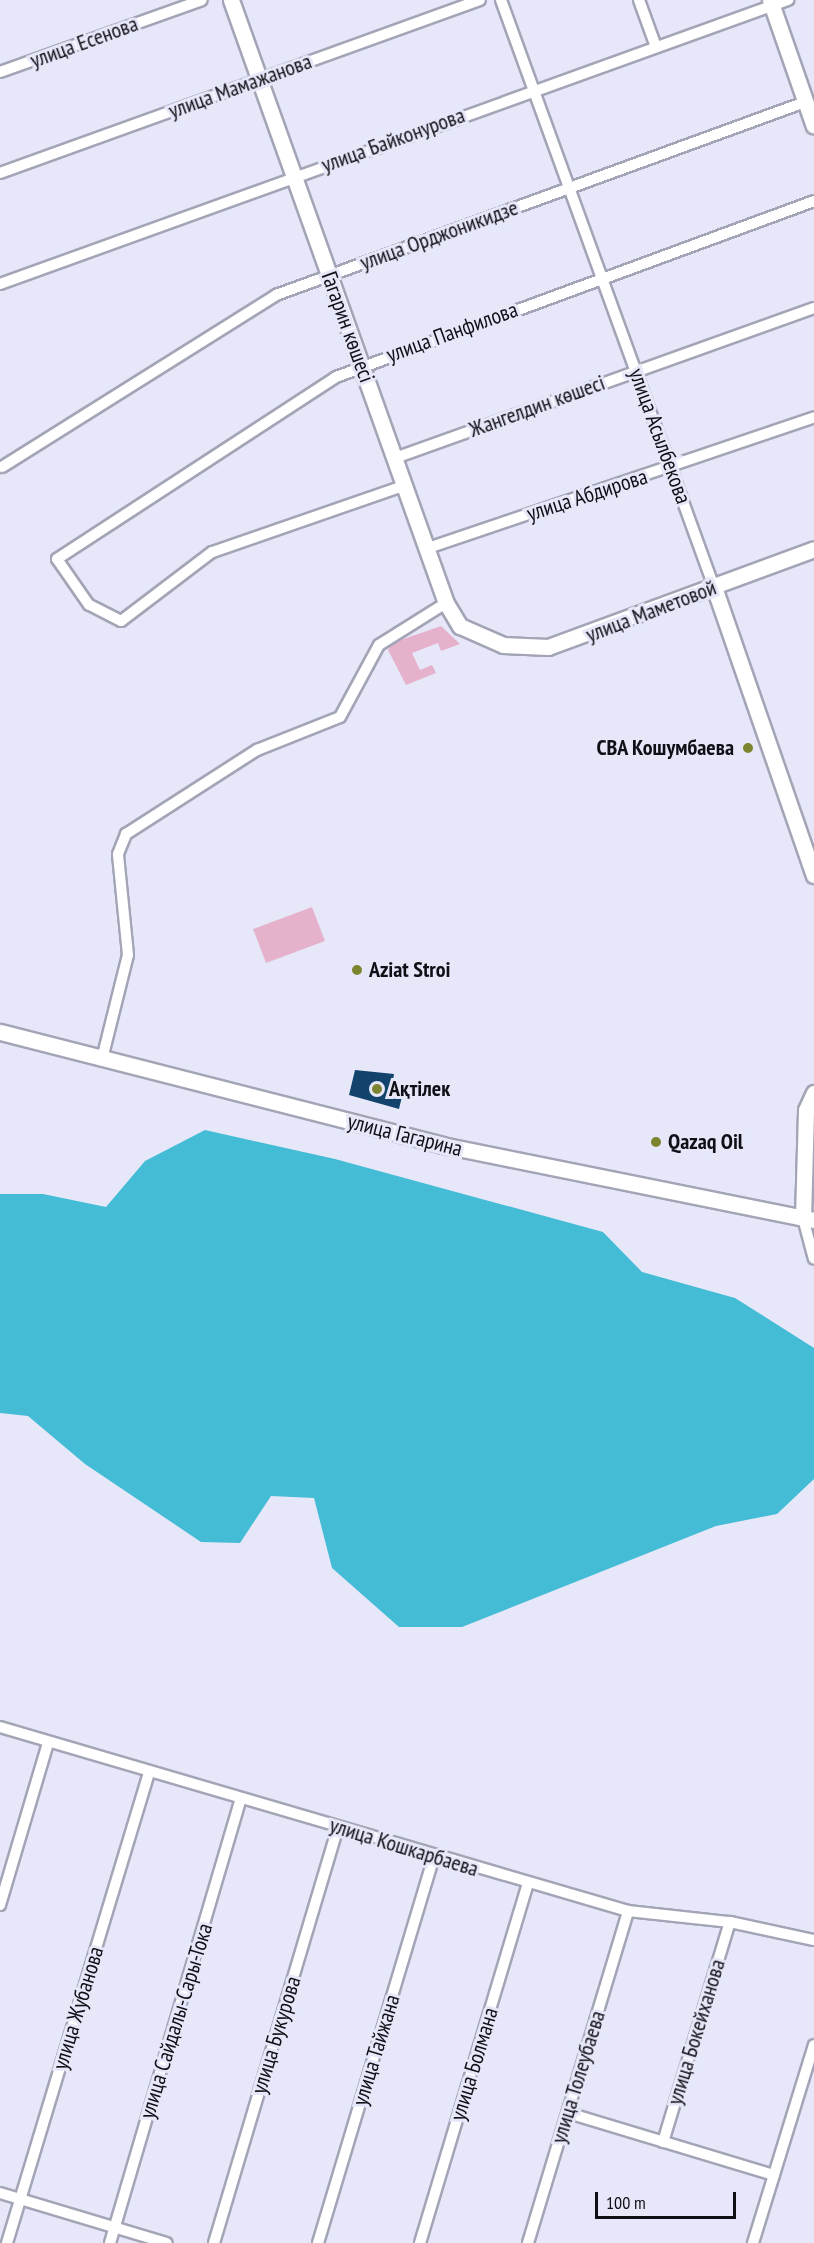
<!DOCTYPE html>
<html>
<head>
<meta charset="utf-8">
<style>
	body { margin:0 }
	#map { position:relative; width:814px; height:2243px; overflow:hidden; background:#e6e8fa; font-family:"PT Sans Narrow",sans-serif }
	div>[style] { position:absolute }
	.green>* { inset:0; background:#e6b2cb }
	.water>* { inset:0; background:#44bcd5 }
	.building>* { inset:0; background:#11436c }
	.roads { filter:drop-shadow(2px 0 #a3a5b6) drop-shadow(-2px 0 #a3a5b6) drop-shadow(0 2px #a3a5b6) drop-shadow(0 -2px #a3a5b6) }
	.street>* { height:10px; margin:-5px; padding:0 5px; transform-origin:5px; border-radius:5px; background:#fff }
	.secondary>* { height:15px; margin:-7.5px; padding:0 7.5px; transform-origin:7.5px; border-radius:7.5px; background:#fff }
	.dots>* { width:16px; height:16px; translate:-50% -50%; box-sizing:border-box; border:3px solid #e6e8fa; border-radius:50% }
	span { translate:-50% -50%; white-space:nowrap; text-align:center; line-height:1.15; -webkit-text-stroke:6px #e6e8fa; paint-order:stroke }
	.street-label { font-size:22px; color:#0f1016 }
	.poi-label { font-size:22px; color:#0f1016; font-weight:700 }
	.right { translate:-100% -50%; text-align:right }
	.left { translate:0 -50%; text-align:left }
	.scale { position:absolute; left:595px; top:2192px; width:141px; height:27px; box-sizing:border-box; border:3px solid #0f1016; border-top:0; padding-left:8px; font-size:18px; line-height:21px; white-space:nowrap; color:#0f1016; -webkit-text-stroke:4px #e6e8fa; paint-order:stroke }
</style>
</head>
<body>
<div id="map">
	<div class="green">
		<i style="clip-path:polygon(441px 626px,460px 644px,441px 651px,438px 643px,412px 653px,420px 670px,432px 665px,436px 673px,406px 685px,388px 650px,392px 643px)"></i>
		<i style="clip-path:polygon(312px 907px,325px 941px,266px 963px,253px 929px)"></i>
	</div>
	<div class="water">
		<i style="clip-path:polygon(205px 1130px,335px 1159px,603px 1232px,642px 1272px,735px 1298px,814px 1348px,814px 1479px,777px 1514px,716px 1526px,462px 1627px,399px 1627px,332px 1568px,314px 1498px,271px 1496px,240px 1543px,201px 1542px,85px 1464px,28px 1416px,0 1413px,0 1194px,43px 1194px,106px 1207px,145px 1161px)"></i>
	</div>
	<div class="building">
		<i style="clip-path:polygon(355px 1070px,394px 1074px,393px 1080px,405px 1084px,399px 1109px,349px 1095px)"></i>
	</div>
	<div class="roads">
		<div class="street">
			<i style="left:501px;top:0;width:624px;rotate:70.06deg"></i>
			<i style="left:639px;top:0;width:50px;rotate:70.1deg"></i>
			<i style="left:0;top:72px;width:214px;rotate:-19.6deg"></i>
			<i style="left:0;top:173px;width:510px;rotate:-19.82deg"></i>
			<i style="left:0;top:284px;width:838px;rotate:-19.82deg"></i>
			<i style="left:395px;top:458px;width:445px;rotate:-19.7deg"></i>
			<i style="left:2px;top:467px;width:324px;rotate:-32.1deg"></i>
			<i style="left:276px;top:295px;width:563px;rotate:-20.04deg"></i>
			<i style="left:406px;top:485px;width:205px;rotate:160.9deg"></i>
			<i style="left:212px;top:552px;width:114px;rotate:142.8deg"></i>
			<i style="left:121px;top:621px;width:36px;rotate:-153deg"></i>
			<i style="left:89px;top:605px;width:56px;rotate:-124.8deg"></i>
			<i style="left:57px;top:559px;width:333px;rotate:-33.1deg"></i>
			<i style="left:336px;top:377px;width:509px;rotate:-20.21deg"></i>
			<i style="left:428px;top:548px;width:408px;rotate:-18.7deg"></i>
			<i style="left:102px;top:1059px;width:107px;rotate:-76deg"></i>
			<i style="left:128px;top:955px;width:101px;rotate:-95.7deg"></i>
			<i style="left:118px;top:854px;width:22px;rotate:-68deg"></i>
			<i style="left:126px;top:834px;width:156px;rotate:-32.7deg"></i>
			<i style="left:257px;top:750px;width:89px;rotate:-21.7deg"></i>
			<i style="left:340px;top:717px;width:82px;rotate:-61.6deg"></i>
			<i style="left:379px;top:645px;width:79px;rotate:-32.1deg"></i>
			<i style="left:803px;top:1218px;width:42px;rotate:75deg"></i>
			<i style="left:0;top:1727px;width:654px;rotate:16.33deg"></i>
			<i style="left:628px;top:1911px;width:103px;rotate:6.2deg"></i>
			<i style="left:730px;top:1922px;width:86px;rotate:12.1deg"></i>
			<i style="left:0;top:1905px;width:169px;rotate:-73.5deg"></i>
			<i style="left:568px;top:2113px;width:215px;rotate:16.8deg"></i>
			<i style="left:663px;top:2142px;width:230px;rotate:-73.1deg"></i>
			<i style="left:0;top:2193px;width:174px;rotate:16.7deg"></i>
			<i style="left:7px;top:2243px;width:492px;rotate:-73.2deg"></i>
			<i style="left:110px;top:2243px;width:463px;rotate:-73.6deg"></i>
			<i style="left:214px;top:2243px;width:433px;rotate:-73.4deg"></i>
			<i style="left:318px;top:2243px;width:404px;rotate:-73.3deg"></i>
			<i style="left:420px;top:2243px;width:375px;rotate:-73.3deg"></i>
			<i style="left:528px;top:2243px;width:347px;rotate:-73.2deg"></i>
			<i style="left:753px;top:2243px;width:207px;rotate:-72.9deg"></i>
		</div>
		<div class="secondary">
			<i style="left:231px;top:0;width:640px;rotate:70.38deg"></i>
			<i style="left:446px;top:603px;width:27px;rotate:59deg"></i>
			<i style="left:460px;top:626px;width:47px;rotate:23.8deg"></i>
			<i style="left:503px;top:645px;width:45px;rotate:2.5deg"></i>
			<i style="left:548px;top:647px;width:283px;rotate:-20.2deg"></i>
			<i style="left:770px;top:0;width:133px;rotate:70.8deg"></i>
			<i style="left:714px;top:587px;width:305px;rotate:70.9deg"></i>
			<i style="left:0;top:1032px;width:456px;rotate:14.3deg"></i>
			<i style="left:442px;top:1145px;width:379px;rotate:11.4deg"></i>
			<i style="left:803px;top:1218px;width:108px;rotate:-88.4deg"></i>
			<i style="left:806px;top:1110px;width:19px;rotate:-65deg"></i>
		</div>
	</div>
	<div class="dots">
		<i style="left:748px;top:748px;background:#7d842f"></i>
		<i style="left:357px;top:970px;background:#7d842f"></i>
		<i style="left:377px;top:1089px;background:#7d842f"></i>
		<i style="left:656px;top:1142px;background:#7d842f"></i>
	</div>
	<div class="street-label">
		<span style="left:84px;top:42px;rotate:-20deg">улица Есенова</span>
		<span style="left:240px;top:86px;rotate:-20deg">улица Мамажанова</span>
		<span style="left:393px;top:140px;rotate:-20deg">улица Байконурова</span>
		<span style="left:439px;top:235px;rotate:-20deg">улица Орджоникидзе</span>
		<span style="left:348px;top:327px;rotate:70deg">Гагарин көшесі</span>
		<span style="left:452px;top:332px;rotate:-20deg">улица Панфилова</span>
		<span style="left:537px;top:406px;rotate:-20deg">Жангелдин көшесі</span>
		<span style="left:660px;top:436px;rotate:70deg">улица Асылбекова</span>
		<span style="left:587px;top:495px;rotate:-18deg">улица Абдирова</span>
		<span style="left:651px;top:611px;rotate:-21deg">улица Маметовой</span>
		<span style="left:405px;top:1135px;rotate:14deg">улица Гагарина</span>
		<span style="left:404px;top:1847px;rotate:17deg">улица Кошкарбаева</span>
		<span style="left:78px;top:2008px;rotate:-73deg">улица Жубанова</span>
		<span style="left:176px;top:2021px;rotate:-73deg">улица Сайдалы-Сары-Тока</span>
		<span style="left:696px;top:2032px;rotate:-73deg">улица Бокейханова</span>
		<span style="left:276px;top:2035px;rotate:-73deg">улица Букурова</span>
		<span style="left:376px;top:2050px;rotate:-73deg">улица Тайжана</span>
		<span style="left:474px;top:2064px;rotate:-73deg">улица Болмана</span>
		<span style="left:578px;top:2077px;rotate:-73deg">улица Толеубаева</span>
	</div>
	<div class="poi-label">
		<span class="right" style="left:734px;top:748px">СВА Кошумбаева</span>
		<span class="left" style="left:369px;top:970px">Aziat Stroi</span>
		<span class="left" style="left:389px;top:1089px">Ақтілек</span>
		<span class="left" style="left:668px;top:1142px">Qazaq Oil</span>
	</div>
	<div class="scale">100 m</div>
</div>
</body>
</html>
